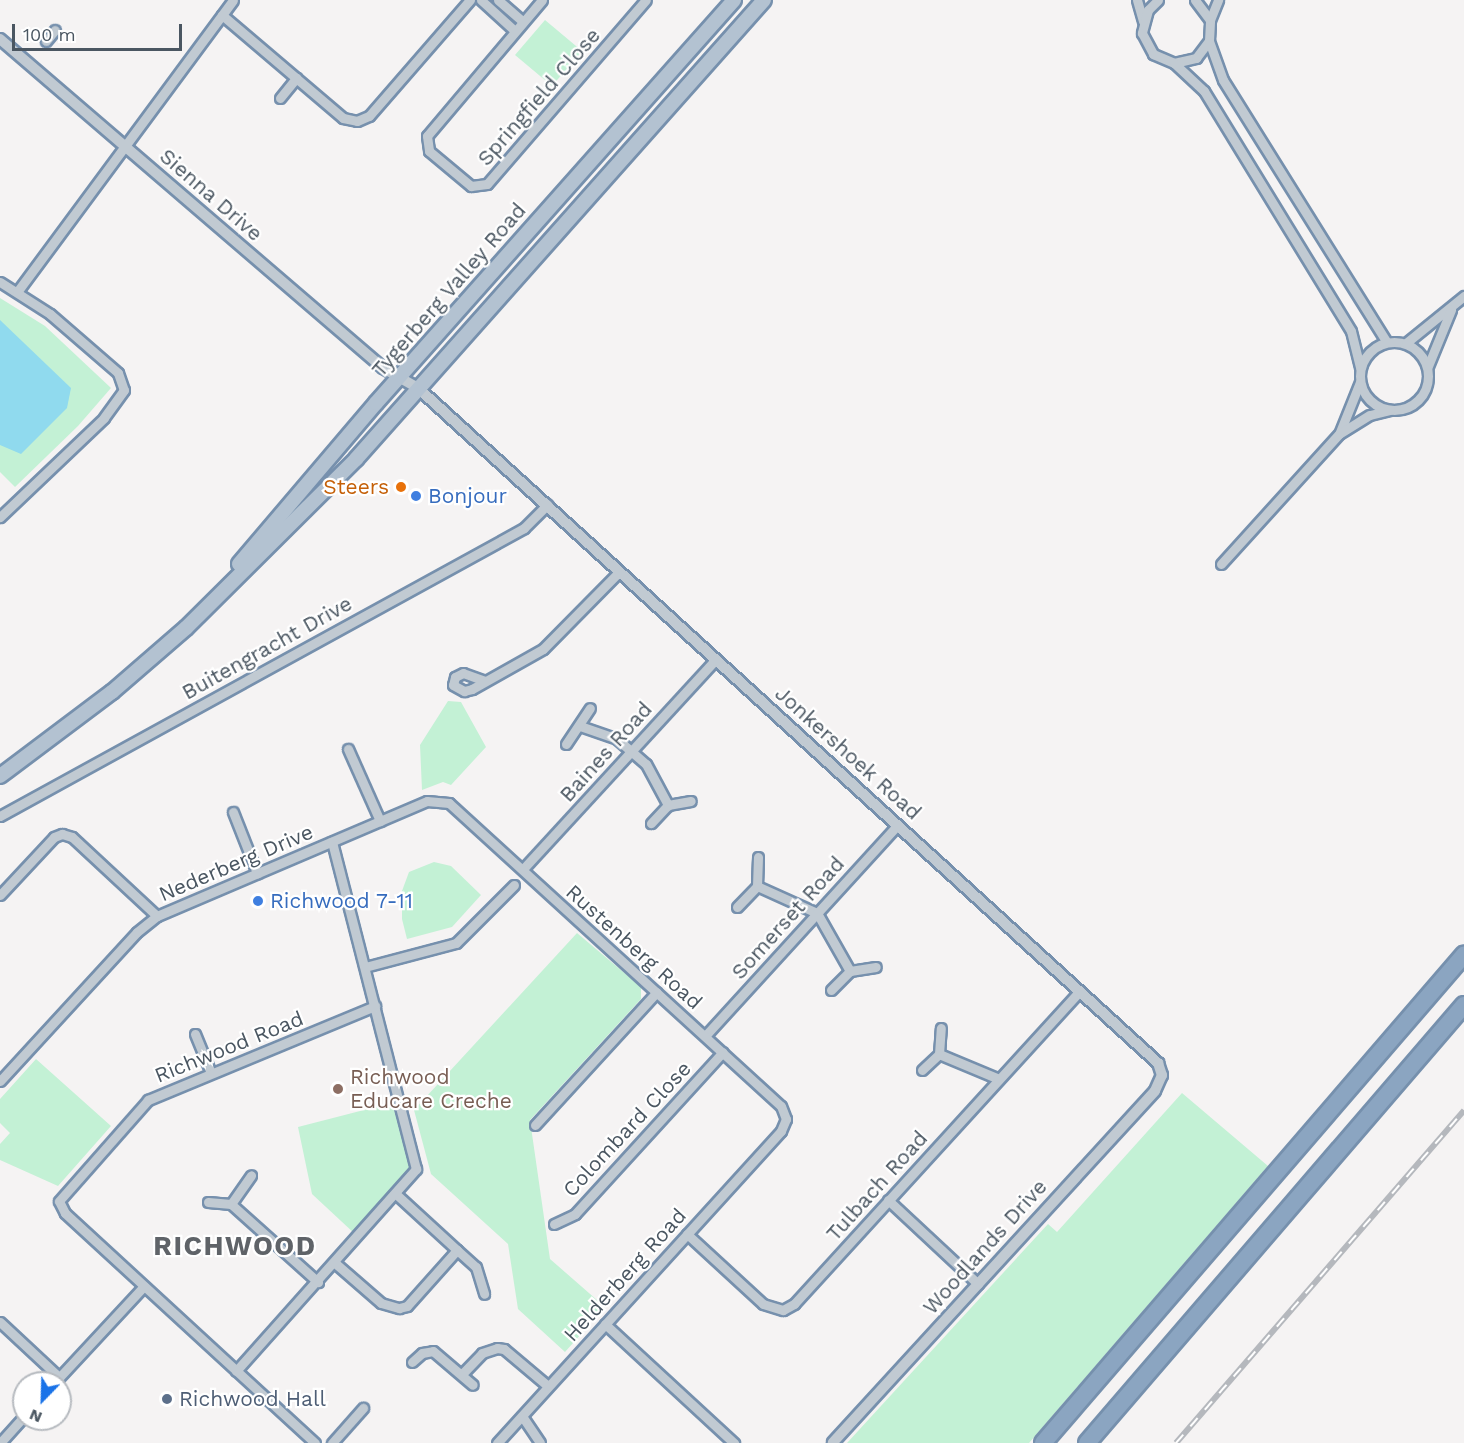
<!DOCTYPE html>
<html>
<head>
<meta charset="utf-8">
<style>
	body { margin:0 }
	#map { position:relative; width:1464px; height:1443px; overflow:hidden; background:#f5f3f3; font-family:"Work Sans",sans-serif }
	div>[style] { position:absolute }
	.green>* { inset:0; background:#c3f1d5 }
	.water>* { inset:0; background:#90daee }
	.roads { filter:drop-shadow(2px 0 #7690ad) drop-shadow(-2px 0 #7690ad) drop-shadow(0 2px #7690ad) drop-shadow(0 -2px #7690ad) }
	.minor>* { height:9px; margin:-4.5px; padding:0 4.5px; transform-origin:4.5px; border-radius:4.5px; background:#c1cad2 }
	.minor>.ring { margin:-4.5px; padding:0; box-sizing:content-box; background:none; border:9px solid #c1cad2; border-radius:50% }
	.tertiary>* { height:10px; margin:-5px; padding:0 5px; transform-origin:5px; border-radius:5px; background:#c1cad2 }
	.primary>* { height:14px; margin:-7px; padding:0 7px; transform-origin:7px; border-radius:7px; background:#b3c2d1 }
	.motorway>* { height:16px; margin:-8px; padding:0 8px; transform-origin:8px; border-radius:8px; background:#8ba5c1 }
	.rail>* { height:6px; margin-top:-3px; transform-origin:0; background:repeating-linear-gradient(90deg,#fff 0 11px,#b5b8bd 0 22px); box-sizing:border-box; border-block:2px solid #b5b8bd }
	.dots>* { width:16px; height:16px; translate:-50% -50%; box-sizing:border-box; border:3px solid #fff; border-radius:50% }
	span { translate:-50% -50%; white-space:nowrap; text-align:center; line-height:1.15; -webkit-text-stroke:4.5px #fff; paint-order:stroke }
	.street-label { font-size:21px; color:#4a5661 }
	.food-label { font-size:21px; color:#c56008 }
	.right { translate:-100% -50%; text-align:right }
	.shop-label { font-size:21px; color:#366cbe }
	.left { translate:0 -50%; text-align:left }
	.education-label { font-size:21px; color:#785e54 }
	.service-label { font-size:21px; color:#4e5e75 }
	.district-label { font-size:27px; color:#5f6368; font-weight:700; letter-spacing:1.5px }
	.north { position:absolute; left:12px; top:1371px; width:60px; height:60px; box-sizing:border-box; background:#fff; border:2px solid #b7bbc0; border-radius:50%; rotate:203deg; font-size:16px; font-weight:700; line-height:24px; text-align:center; color:#4a5661 }
	.north::after { content:''; display:block; margin:auto; width:21px; height:27px; background:#1a73e8; clip-path:polygon(50% 0,100% 100%,50% 72%,0 100%) }
	.scale { position:absolute; left:12px; top:24px; width:170px; height:27px; box-sizing:border-box; border:3px solid #4a5661; border-top:0; padding-left:8px; font-size:18px; line-height:21px; white-space:nowrap; color:#4a5661; -webkit-text-stroke:4px #fff; paint-order:stroke }
</style>
</head>
<body>
<div id="map">
	<div class="green">
		<i style="clip-path:polygon(545px 20px,582px 51px,552px 86px,515px 55px)"></i>
		<i style="clip-path:polygon(0 298px,45px 326px,111px 388px,78px 426px,15px 487px,0 472px)"></i>
		<i style="clip-path:polygon(448px 701px,461px 702px,486px 747px,451px 785px,443px 782px,422px 790px,420px 745px)"></i>
		<i style="clip-path:polygon(434px 862px,451px 866px,481px 895px,452px 927px,407px 939px,402px 919px,402px 891px,409px 872px)"></i>
		<i style="clip-path:polygon(577px 933px,641px 987px,641px 999px,530px 1120px,550px 1259px,605px 1307px,565px 1352px,518px 1309px,508px 1244px,431px 1174px,414px 1110px)"></i>
		<i style="clip-path:polygon(36px 1059px,111px 1126px,58px 1186px,0 1160px,0 1144px,10px 1133px,0 1123px,0 1099px)"></i>
		<i style="clip-path:polygon(1182px 1093px,1268px 1166px,1029px 1443px,847px 1443px,1048px 1224px,1057px 1232px)"></i>
		<i style="clip-path:polygon(395px 1102px,411px 1170px,355px 1234px,312px 1194px,298px 1127px)"></i>
	</div>
	<div class="water">
		<i style="clip-path:polygon(0 320px,71px 388px,67px 408px,21px 454px,0 445px)"></i>
	</div>
	<div class="roads">
		<div class="minor">
			<i style="left:481px;top:0;width:46px;rotate:42.4deg"></i>
			<i style="left:498px;top:0;width:33px;rotate:41deg"></i>
			<i style="left:542px;top:0;width:178px;rotate:130.2deg"></i>
			<i style="left:427px;top:136px;width:15px;rotate:82deg"></i>
			<i style="left:429px;top:151px;width:55px;rotate:39.8deg"></i>
			<i style="left:471px;top:186px;width:16px;rotate:-7deg"></i>
			<i style="left:487px;top:184px;width:243px;rotate:-49.2deg"></i>
			<i style="left:1137px;top:0;width:22px;rotate:74deg"></i>
			<i style="left:1158px;top:0;width:14px;rotate:135deg"></i>
			<i style="left:1148px;top:10px;width:24px;rotate:105deg"></i>
			<i style="left:1142px;top:33px;width:24px;rotate:62deg"></i>
			<i style="left:1153px;top:54px;width:23px;rotate:23deg"></i>
			<i style="left:1174px;top:63px;width:23px;rotate:-13deg"></i>
			<i style="left:1196px;top:58px;width:21px;rotate:-53deg"></i>
			<i style="left:1209px;top:41px;width:21px;rotate:-87deg"></i>
			<i style="left:1210px;top:20px;width:25px;rotate:-127deg"></i>
			<i style="left:222px;top:15px;width:159px;rotate:40.4deg"></i>
			<i style="left:343px;top:118px;width:14px;rotate:12deg"></i>
			<i style="left:357px;top:121px;width:13px;rotate:-23deg"></i>
			<i style="left:369px;top:116px;width:154px;rotate:-49deg"></i>
			<i style="left:1210px;top:20px;width:22px;rotate:-68deg"></i>
			<i style="left:46px;top:41px;width:14px;rotate:-51deg"></i>
			<i style="left:1209px;top:41px;width:41px;rotate:70.3deg"></i>
			<i style="left:1223px;top:80px;width:309px;rotate:58deg"></i>
			<i style="left:1174px;top:63px;width:41px;rotate:43deg"></i>
			<i style="left:1204px;top:91px;width:281px;rotate:58.5deg"></i>
			<i style="left:1351px;top:331px;width:38px;rotate:76deg"></i>
			<i style="left:280px;top:98px;width:26px;rotate:-51deg"></i>
			<i style="left:0;top:282px;width:59px;rotate:32.6deg"></i>
			<i style="left:50px;top:314px;width:90px;rotate:40.9deg"></i>
			<i style="left:118px;top:373px;width:18px;rotate:71deg"></i>
			<i style="left:124px;top:390px;width:34px;rotate:126deg"></i>
			<i style="left:104px;top:418px;width:144px;rotate:136.4deg"></i>
			<i style="left:17px;top:292px;width:363px;rotate:-53.5deg"></i>
			<i class="ring" style="left:1360px;top:342px;width:59px;height:59px"></i>
			<i style="left:1406px;top:343px;width:75px;rotate:-39deg"></i>
			<i style="left:1428px;top:366px;width:61px;rotate:-67.7deg"></i>
			<i style="left:1340px;top:432px;width:54px;rotate:-68.2deg"></i>
			<i style="left:1221px;top:564px;width:176px;rotate:-47.8deg"></i>
			<i style="left:1339px;top:434px;width:36px;rotate:-32deg"></i>
			<i style="left:1370px;top:415px;width:21px;rotate:-14deg"></i>
			<i style="left:485px;top:681px;width:23px;rotate:-160deg"></i>
			<i style="left:463px;top:673px;width:9px;rotate:153deg"></i>
			<i style="left:455px;top:677px;width:8px;rotate:104deg"></i>
			<i style="left:453px;top:685px;width:13px;rotate:29deg"></i>
			<i style="left:464px;top:691px;width:8px;rotate:-14deg"></i>
			<i style="left:472px;top:689px;width:81px;rotate:-29.4deg"></i>
			<i style="left:543px;top:649px;width:108px;rotate:-45.4deg"></i>
			<i style="left:580px;top:726px;width:39px;rotate:19deg"></i>
			<i style="left:617px;top:739px;width:38px;rotate:41deg"></i>
			<i style="left:646px;top:764px;width:47px;rotate:61.8deg"></i>
			<i style="left:668px;top:805px;width:25px;rotate:133deg"></i>
			<i style="left:566px;top:744px;width:43px;rotate:-56.3deg"></i>
			<i style="left:348px;top:749px;width:79px;rotate:66deg"></i>
			<i style="left:668px;top:805px;width:23px;rotate:-10deg"></i>
			<i style="left:233px;top:812px;width:66px;rotate:68.5deg"></i>
			<i style="left:0;top:816px;width:598px;rotate:-28.79deg"></i>
			<i style="left:524px;top:528px;width:33px;rotate:-45deg"></i>
			<i style="left:523px;top:869px;width:285px;rotate:-47.4deg"></i>
			<i style="left:757px;top:886px;width:66px;rotate:24.2deg"></i>
			<i style="left:817px;top:913px;width:67px;rotate:60.4deg"></i>
			<i style="left:0;top:895px;width:79px;rotate:-47deg"></i>
			<i style="left:54px;top:837px;width:9px;rotate:-21deg"></i>
			<i style="left:62px;top:834px;width:10px;rotate:17deg"></i>
			<i style="left:72px;top:837px;width:116px;rotate:42.9deg"></i>
			<i style="left:737px;top:907px;width:29px;rotate:-46deg"></i>
			<i style="left:757px;top:886px;width:29px;rotate:-88deg"></i>
			<i style="left:365px;top:967px;width:94px;rotate:-14.8deg"></i>
			<i style="left:456px;top:943px;width:82px;rotate:-45deg"></i>
			<i style="left:831px;top:990px;width:27px;rotate:-45deg"></i>
			<i style="left:850px;top:971px;width:26px;rotate:-9deg"></i>
			<i style="left:195px;top:1034px;width:42px;rotate:67.7deg"></i>
			<i style="left:705px;top:1036px;width:286px;rotate:-47.6deg"></i>
			<i style="left:939px;top:1054px;width:26px;rotate:-86deg"></i>
			<i style="left:922px;top:1070px;width:23px;rotate:-43deg"></i>
			<i style="left:939px;top:1054px;width:65px;rotate:22.6deg"></i>
			<i style="left:0;top:1081px;width:202px;rotate:-47.4deg"></i>
			<i style="left:137px;top:932px;width:26px;rotate:-39deg"></i>
			<i style="left:157px;top:916px;width:293px;rotate:-23.1deg"></i>
			<i style="left:427px;top:801px;width:22px;rotate:5deg"></i>
			<i style="left:449px;top:803px;width:449px;rotate:42.4deg"></i>
			<i style="left:781px;top:1106px;width:14px;rotate:69deg"></i>
			<i style="left:786px;top:1119px;width:13px;rotate:113deg"></i>
			<i style="left:781px;top:1131px;width:422px;rotate:132.3deg"></i>
			<i style="left:535px;top:1125px;width:180px;rotate:-47.5deg"></i>
			<i style="left:888px;top:1200px;width:123px;rotate:43deg"></i>
			<i style="left:208px;top:1202px;width:23px;rotate:5deg"></i>
			<i style="left:231px;top:1204px;width:117px;rotate:41.9deg"></i>
			<i style="left:231px;top:1204px;width:35px;rotate:-55deg"></i>
			<i style="left:554px;top:1224px;width:23px;rotate:-25deg"></i>
			<i style="left:575px;top:1214px;width:219px;rotate:-47.6deg"></i>
			<i style="left:687px;top:1234px;width:103px;rotate:42.6deg"></i>
			<i style="left:763px;top:1304px;width:21px;rotate:17deg"></i>
			<i style="left:783px;top:1310px;width:13px;rotate:-29deg"></i>
			<i style="left:794px;top:1304px;width:424px;rotate:-47.6deg"></i>
			<i style="left:457px;top:1250px;width:25px;rotate:42deg"></i>
			<i style="left:476px;top:1267px;width:28px;rotate:73deg"></i>
			<i style="left:335px;top:1263px;width:61px;rotate:41deg"></i>
			<i style="left:381px;top:1303px;width:19px;rotate:16deg"></i>
			<i style="left:399px;top:1308px;width:8px;rotate:-14deg"></i>
			<i style="left:407px;top:1306px;width:75px;rotate:-48.2deg"></i>
			<i style="left:457px;top:1250px;width:81px;rotate:-137.5deg"></i>
			<i style="left:0;top:1322px;width:81px;rotate:43deg"></i>
			<i style="left:605px;top:1324px;width:176px;rotate:42.7deg"></i>
			<i style="left:412px;top:1362px;width:13px;rotate:-42deg"></i>
			<i style="left:422px;top:1353px;width:11px;rotate:-10deg"></i>
			<i style="left:433px;top:1351px;width:52px;rotate:40.4deg"></i>
			<i style="left:236px;top:1371px;width:271px;rotate:-48.3deg"></i>
			<i style="left:416px;top:1169px;width:338px;rotate:-104.4deg"></i>
			<i style="left:462px;top:1374px;width:29px;rotate:-46deg"></i>
			<i style="left:482px;top:1353px;width:16px;rotate:-18deg"></i>
			<i style="left:497px;top:1348px;width:7px;rotate:8deg"></i>
			<i style="left:504px;top:1349px;width:57px;rotate:40.1deg"></i>
			<i style="left:54px;top:1383px;width:132px;rotate:-47.1deg"></i>
			<i style="left:522px;top:1416px;width:32px;rotate:56deg"></i>
			<i style="left:0;top:1443px;width:36px;rotate:-48deg"></i>
			<i style="left:315px;top:1443px;width:340px;rotate:-137.4deg"></i>
			<i style="left:65px;top:1213px;width:13px;rotate:-117deg"></i>
			<i style="left:59px;top:1201px;width:135px;rotate:-48.6deg"></i>
			<i style="left:148px;top:1100px;width:246px;rotate:-22.5deg"></i>
			<i style="left:332px;top:1443px;width:47px;rotate:-48.5deg"></i>
		</div>
		<div class="tertiary">
			<i style="left:0;top:39px;width:505px;rotate:40.66deg"></i>
			<i style="left:383px;top:368px;width:40px;rotate:29.7deg"></i>
			<i style="left:418px;top:388px;width:1002px;rotate:42.37deg"></i>
			<i style="left:1158px;top:1063px;width:13px;rotate:72deg"></i>
			<i style="left:1162px;top:1075px;width:17px;rotate:114deg"></i>
			<i style="left:1155px;top:1091px;width:477px;rotate:132.5deg"></i>
		</div>
		<div class="primary">
			<i style="left:239px;top:564px;width:211px;rotate:-49.6deg"></i>
			<i style="left:376px;top:403px;width:539px;rotate:-48.38deg"></i>
			<i style="left:0;top:776px;width:140px;rotate:-36.9deg"></i>
			<i style="left:112px;top:692px;width:98px;rotate:-40.9deg"></i>
			<i style="left:186px;top:628px;width:240px;rotate:-44.8deg"></i>
			<i style="left:356px;top:459px;width:614px;rotate:-48.37deg"></i>
		</div>
		<div class="motorway">
			<i style="left:1043px;top:1443px;width:645px;rotate:-49.22deg"></i>
			<i style="left:1087px;top:1443px;width:578px;rotate:-49.28deg"></i>
		</div>
	</div>
	<div class="rail">
		<i style="left:1176px;top:1443px;width:440px;rotate:-49.1deg"></i>
	</div>
	<div class="dots">
		<i style="left:401px;top:487px;background:#e8710a"></i>
		<i style="left:416px;top:496px;background:#3f7fe0"></i>
		<i style="left:258px;top:901px;background:#3f7fe0"></i>
		<i style="left:338px;top:1089px;background:#8d6e63"></i>
		<i style="left:167px;top:1399px;background:#5c6f8a"></i>
	</div>
	<div class="street-label">
		<span style="left:539px;top:97px;rotate:-49deg">Springfield Close</span>
		<span style="left:211px;top:195px;rotate:41deg">Sienna Drive</span>
		<span style="left:449px;top:290px;rotate:-49deg">Tygerberg Valley Road</span>
		<span style="left:267px;top:648px;rotate:-29deg">Buitengracht Drive</span>
		<span style="left:606px;top:752px;rotate:-48deg">Baines Road</span>
		<span style="left:848px;top:753px;rotate:42deg">Jonkershoek Road</span>
		<span style="left:236px;top:863px;rotate:-23deg">Nederberg Drive</span>
		<span style="left:788px;top:918px;rotate:-48deg">Somerset Road</span>
		<span style="left:634px;top:947px;rotate:42deg">Rustenberg Road</span>
		<span style="left:229px;top:1047px;rotate:-22deg">Richwood Road</span>
		<span style="left:627px;top:1129px;rotate:-47deg">Colombard Close</span>
		<span style="left:877px;top:1186px;rotate:-48deg">Tulbach Road</span>
		<span style="left:985px;top:1247px;rotate:-48deg">Woodlands Drive</span>
		<span style="left:625px;top:1275px;rotate:-48deg">Helderberg Road</span>
	</div>
	<div class="food-label">
		<span class="right" style="left:389px;top:487px">Steers</span>
	</div>
	<div class="shop-label">
		<span class="left" style="left:428px;top:496px">Bonjour</span>
		<span class="left" style="left:270px;top:901px">Richwood 7-11</span>
	</div>
	<div class="education-label">
		<span class="left" style="left:350px;top:1089px">Richwood<br>Educare Creche</span>
	</div>
	<div class="service-label">
		<span class="left" style="left:179px;top:1399px">Richwood Hall</span>
	</div>
	<div class="district-label">
		<span style="left:235px;top:1247px">RICHWOOD</span>
	</div>
	<div class="north">N</div>
	<div class="scale">100 m</div>
</div>
</body>
</html>
